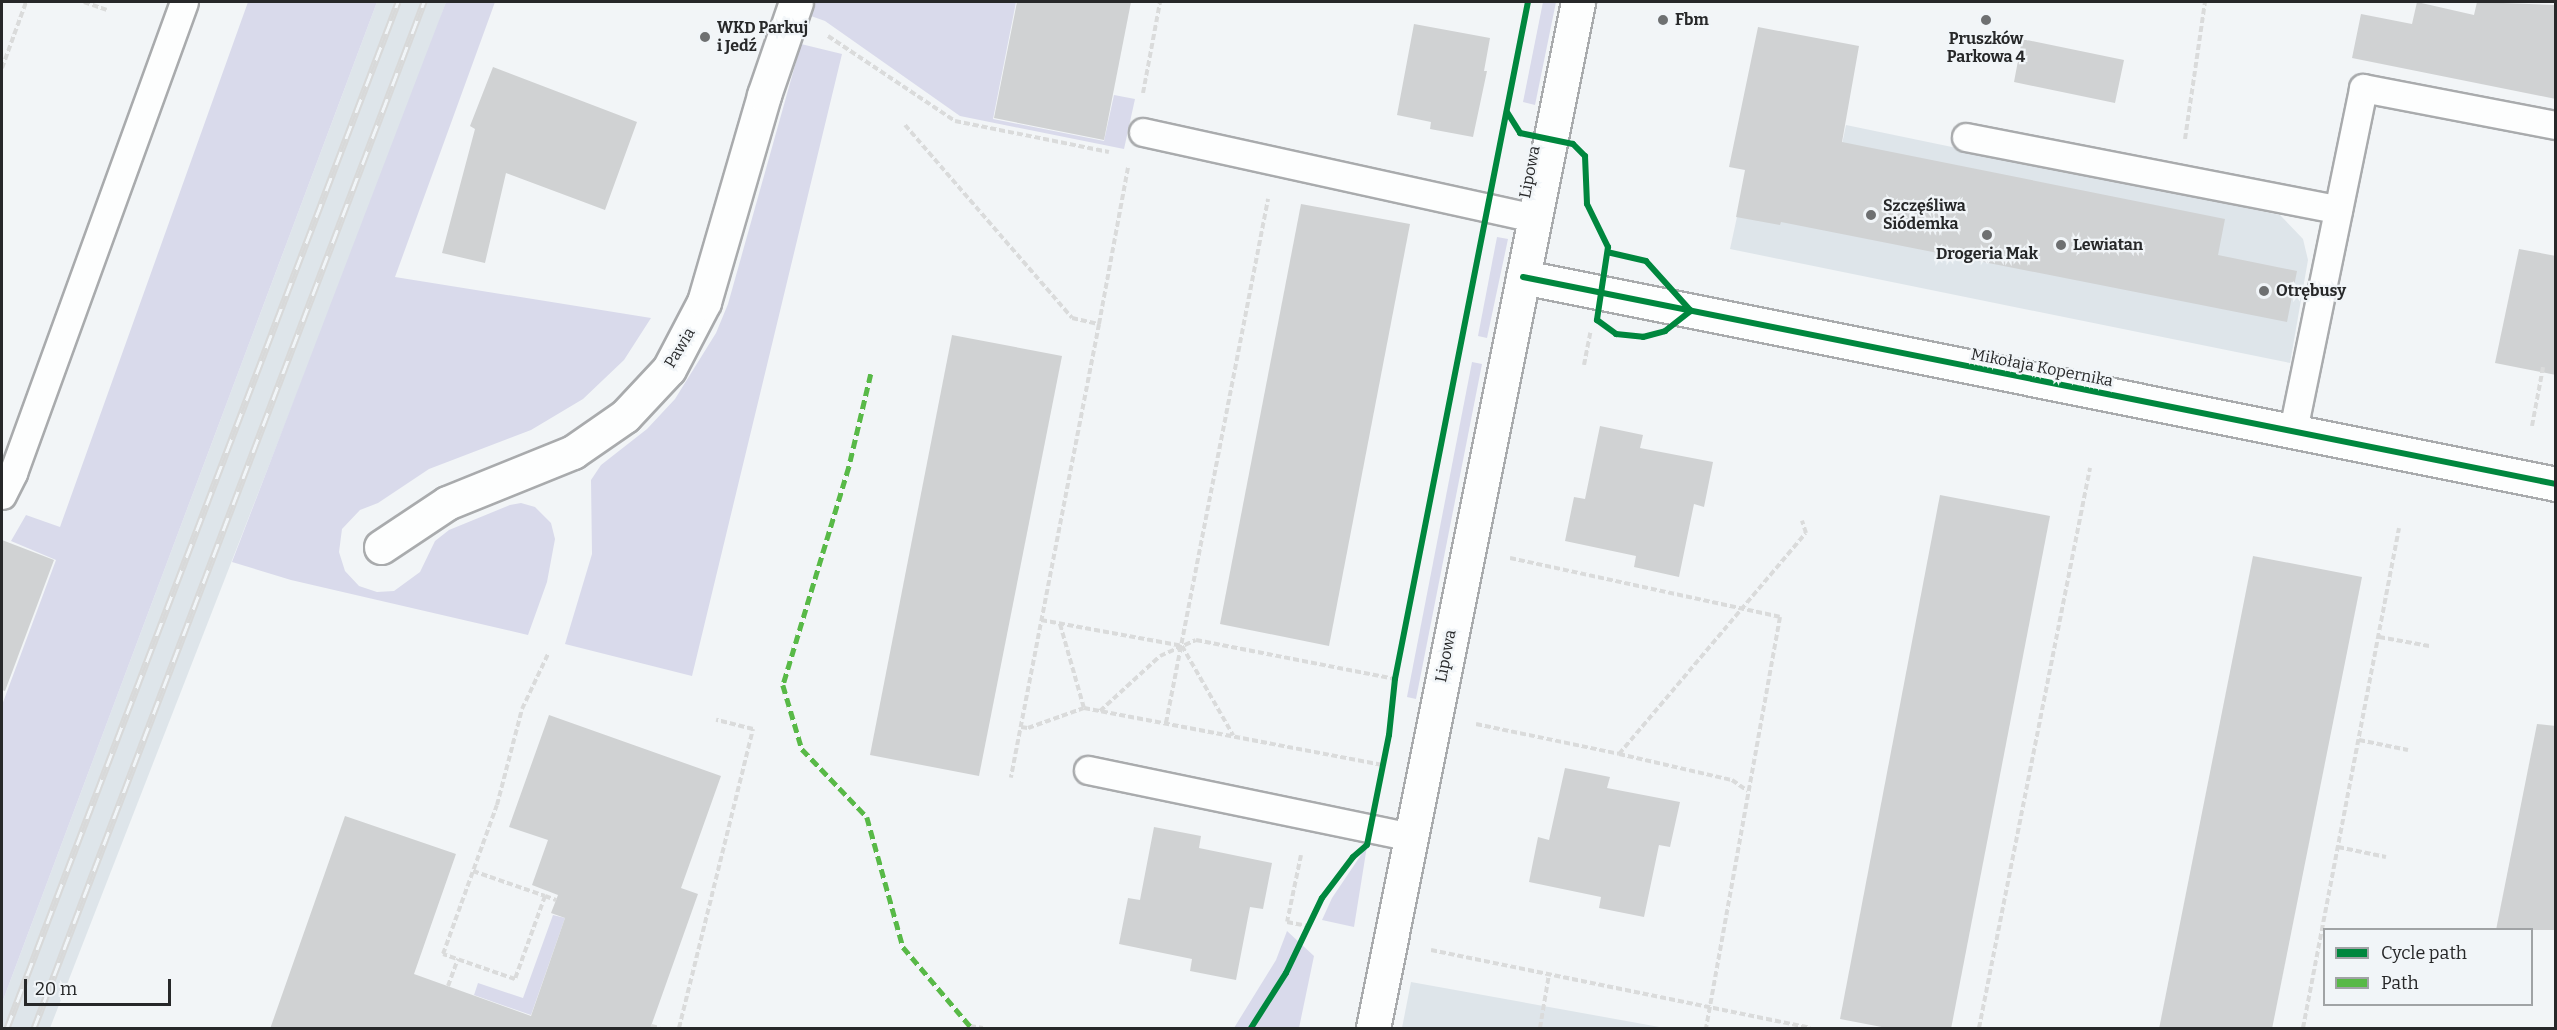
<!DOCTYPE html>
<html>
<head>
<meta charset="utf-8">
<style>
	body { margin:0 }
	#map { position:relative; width:2557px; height:1030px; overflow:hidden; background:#f2f5f7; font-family:Bitter,serif }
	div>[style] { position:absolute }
	.built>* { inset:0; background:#dee5ea }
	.green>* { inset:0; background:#d9daeb }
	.building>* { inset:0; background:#d0d2d3 }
	.path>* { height:4px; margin-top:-2px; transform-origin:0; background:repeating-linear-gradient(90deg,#dadbdb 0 6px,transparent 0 9px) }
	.roads { filter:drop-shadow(2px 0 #a9abad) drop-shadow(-2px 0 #a9abad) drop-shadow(0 2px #a9abad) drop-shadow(0 -2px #a9abad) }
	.service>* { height:27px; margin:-13.5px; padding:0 13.5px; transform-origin:13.5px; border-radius:13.5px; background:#fdfefe }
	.minor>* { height:33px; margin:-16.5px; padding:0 16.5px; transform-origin:16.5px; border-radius:16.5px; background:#fdfefe }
	.rail>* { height:7px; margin-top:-3.5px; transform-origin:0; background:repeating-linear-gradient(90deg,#f1f5f8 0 14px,#d8d9d9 0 28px); box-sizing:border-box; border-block:2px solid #d8d9d9 }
	.quiet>* { height:4.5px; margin-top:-2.25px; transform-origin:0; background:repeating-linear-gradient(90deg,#58b947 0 9px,transparent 0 13.5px) }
	.cycleway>* { height:6px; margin:-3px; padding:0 3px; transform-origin:3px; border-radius:3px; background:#00873e }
	.dots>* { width:16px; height:16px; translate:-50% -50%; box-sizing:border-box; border:3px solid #f1f5f8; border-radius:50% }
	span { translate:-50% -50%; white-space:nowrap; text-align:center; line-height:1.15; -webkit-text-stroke:4.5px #f1f5f8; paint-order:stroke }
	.poi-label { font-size:16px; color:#272829; font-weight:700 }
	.left { translate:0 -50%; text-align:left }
	.street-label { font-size:16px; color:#272829 }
	.frame { position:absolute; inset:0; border:3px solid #272829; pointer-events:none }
	.legend { position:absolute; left:2323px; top:928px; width:210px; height:78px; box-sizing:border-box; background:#f1f5f8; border:2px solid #a0a3a5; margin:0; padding:8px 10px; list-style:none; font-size:18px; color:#272829 }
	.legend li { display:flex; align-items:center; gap:12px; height:30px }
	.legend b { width:30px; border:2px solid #a0a3a5 }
	.scale { position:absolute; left:24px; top:979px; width:147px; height:27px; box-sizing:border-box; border:3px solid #272829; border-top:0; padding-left:8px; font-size:18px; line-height:21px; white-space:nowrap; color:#272829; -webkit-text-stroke:4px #f1f5f8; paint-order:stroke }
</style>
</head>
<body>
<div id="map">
	<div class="built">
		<i style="clip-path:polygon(377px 2px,446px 2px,412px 98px,50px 1028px,2px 1028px,2px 1003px)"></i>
		<i style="clip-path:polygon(1846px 125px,2280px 215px,2303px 239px,2308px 260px,2290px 363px,1730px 249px,1740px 203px,1833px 188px)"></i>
		<i style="clip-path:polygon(1411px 982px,1665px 1028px,1402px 1028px)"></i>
	</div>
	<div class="green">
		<i style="clip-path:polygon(248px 2px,377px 2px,2px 1003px,2px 705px,56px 560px,11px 541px,26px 515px,60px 527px)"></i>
		<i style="clip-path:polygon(446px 2px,495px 2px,395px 277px,651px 318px,624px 360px,583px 399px,531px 430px,429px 469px,378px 503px,360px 510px,342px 529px,339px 552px,345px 571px,359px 586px,377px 592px,394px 591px,420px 572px,435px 541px,449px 530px,510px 505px,521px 503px,535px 507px,551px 523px,555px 539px,547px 582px,528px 635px,291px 580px,232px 562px)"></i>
		<i style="clip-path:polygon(816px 2px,1016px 2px,993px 119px,1104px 141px,1114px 95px,1135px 99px,1124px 149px,960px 116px,825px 21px,811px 16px)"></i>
		<i style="clip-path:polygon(1543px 2px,1556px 2px,1535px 105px,1523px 102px)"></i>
		<i style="clip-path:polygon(801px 44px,842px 54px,692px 676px,565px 644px,592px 554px,591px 480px,601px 465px,647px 429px,675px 399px,716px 333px,728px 304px)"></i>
		<i style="clip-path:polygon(1497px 237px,1508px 239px,1487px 338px,1478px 336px)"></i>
		<i style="clip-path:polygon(1472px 362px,1482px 364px,1416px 699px,1407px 697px)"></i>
		<i style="clip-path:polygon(1367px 846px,1354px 927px,1322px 920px,1332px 898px)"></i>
		<i style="clip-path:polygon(553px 915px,565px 918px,531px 1015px,474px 995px,478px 983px,523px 998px)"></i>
		<i style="clip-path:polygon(1287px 931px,1314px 956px,1299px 1028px,1234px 1028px,1276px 960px)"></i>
	</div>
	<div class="building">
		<i style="clip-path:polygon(1017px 2px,1131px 2px,1104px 140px,994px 118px)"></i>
		<i style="clip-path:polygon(2417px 2px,2474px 15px,2477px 2px,2556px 5px,2556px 99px,2352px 58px,2361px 14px,2412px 24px)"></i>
		<i style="clip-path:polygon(1414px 24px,1490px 38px,1484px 71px,1487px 71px,1473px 137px,1430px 129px,1431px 122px,1397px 115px)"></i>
		<i style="clip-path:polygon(1758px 27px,1859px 46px,1842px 142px,2225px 219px,2218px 255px,2297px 271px,2287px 322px,1781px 222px,1780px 225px,1736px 217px,1745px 170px,1729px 167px)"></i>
		<i style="clip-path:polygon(2022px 39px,2124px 60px,2115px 103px,2014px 82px)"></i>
		<i style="clip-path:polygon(493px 67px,637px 122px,605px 210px,506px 173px,485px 263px,442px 253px,475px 129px,470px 126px)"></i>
		<i style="clip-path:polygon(1301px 204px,1410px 224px,1329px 646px,1220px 624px)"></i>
		<i style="clip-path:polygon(2519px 249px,2556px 256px,2556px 375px,2495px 363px)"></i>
		<i style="clip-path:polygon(952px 335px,1062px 356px,979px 776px,870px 755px)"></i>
		<i style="clip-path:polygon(1600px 426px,1643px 435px,1640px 448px,1713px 462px,1704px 507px,1694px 504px,1679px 577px,1634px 567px,1636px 556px,1565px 541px,1574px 497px,1585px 499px)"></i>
		<i style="clip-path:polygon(1940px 495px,2050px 516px,1951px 1029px,1892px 1029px,1840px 1019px)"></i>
		<i style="clip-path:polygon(2px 540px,54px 560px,5px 691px,2px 690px)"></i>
		<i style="clip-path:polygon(2253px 556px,2362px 577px,2272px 1029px,2159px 1029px)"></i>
		<i style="clip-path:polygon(549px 715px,721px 776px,681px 888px,698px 894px,650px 1029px,270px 1029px,345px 816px,456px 854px,414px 974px,531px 1016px,565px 918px,551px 913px,558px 895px,532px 885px,548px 840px,509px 827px)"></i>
		<i style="clip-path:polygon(2537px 724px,2556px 726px,2556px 930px,2496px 930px)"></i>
		<i style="clip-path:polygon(1565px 768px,1610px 777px,1607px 788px,1680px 802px,1670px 847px,1659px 845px,1644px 917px,1599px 908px,1601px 897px,1529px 882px,1538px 837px,1549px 840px)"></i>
		<i style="clip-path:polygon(1154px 827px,1201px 836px,1199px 848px,1272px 863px,1263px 909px,1250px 907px,1236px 980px,1190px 971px,1192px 959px,1119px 944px,1128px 898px,1140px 900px)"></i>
	</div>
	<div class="path">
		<i style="left:84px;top:2px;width:24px;rotate:19deg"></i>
		<i style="left:828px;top:36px;width:153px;rotate:33.8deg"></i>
		<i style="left:955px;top:121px;width:157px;rotate:11.4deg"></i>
		<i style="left:2px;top:68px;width:70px;rotate:-70deg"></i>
		<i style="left:1143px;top:93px;width:93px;rotate:-79.4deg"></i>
		<i style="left:905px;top:125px;width:255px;rotate:49.1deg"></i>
		<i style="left:1072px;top:318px;width:28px;rotate:13deg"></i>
		<i style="left:1099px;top:324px;width:462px;rotate:101deg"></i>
		<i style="left:2185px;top:139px;width:138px;rotate:-81.7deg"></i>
		<i style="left:1099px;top:324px;width:159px;rotate:-79.5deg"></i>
		<i style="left:1584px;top:365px;width:33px;rotate:-79deg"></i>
		<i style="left:2532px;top:426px;width:60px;rotate:-79.4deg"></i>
		<i style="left:1510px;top:558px;width:276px;rotate:12.3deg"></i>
		<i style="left:1780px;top:617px;width:418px;rotate:100.2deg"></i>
		<i style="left:1041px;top:620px;width:143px;rotate:10.4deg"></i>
		<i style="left:1182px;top:646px;width:103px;rotate:60.2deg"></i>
		<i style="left:1060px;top:624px;width:87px;rotate:74.1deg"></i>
		<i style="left:2379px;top:637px;width:51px;rotate:10.2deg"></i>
		<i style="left:1100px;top:711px;width:81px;rotate:-42.5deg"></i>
		<i style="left:1160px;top:656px;width:39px;rotate:-24deg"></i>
		<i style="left:1196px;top:640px;width:203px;rotate:11.1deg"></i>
		<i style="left:1166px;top:723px;width:534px;rotate:-78.98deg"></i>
		<i style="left:1476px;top:724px;width:146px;rotate:11.8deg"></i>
		<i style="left:1619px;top:754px;width:289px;rotate:-49.8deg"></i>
		<i style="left:1806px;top:533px;width:13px;rotate:-108deg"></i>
		<i style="left:1021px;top:727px;width:7px;rotate:8deg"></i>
		<i style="left:1028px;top:728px;width:59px;rotate:-19.7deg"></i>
		<i style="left:1084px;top:708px;width:304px;rotate:10.8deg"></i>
		<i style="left:2359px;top:740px;width:50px;rotate:11.5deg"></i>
		<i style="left:1619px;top:754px;width:116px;rotate:13deg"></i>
		<i style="left:1732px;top:780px;width:19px;rotate:35deg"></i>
		<i style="left:2338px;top:847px;width:49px;rotate:11.8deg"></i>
		<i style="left:1301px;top:855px;width:68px;rotate:101.8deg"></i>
		<i style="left:1287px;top:922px;width:21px;rotate:11deg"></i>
		<i style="left:473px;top:871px;width:76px;rotate:19.1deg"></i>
		<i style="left:545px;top:896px;width:88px;rotate:109.9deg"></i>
		<i style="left:515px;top:979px;width:76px;rotate:-160.9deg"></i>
		<i style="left:443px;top:954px;width:158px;rotate:-70.1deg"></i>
		<i style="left:497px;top:805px;width:99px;rotate:-75.4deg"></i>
		<i style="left:522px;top:709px;width:61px;rotate:-64.7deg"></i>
		<i style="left:545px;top:896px;width:12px;rotate:20deg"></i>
		<i style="left:1431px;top:950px;width:387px;rotate:11.6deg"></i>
		<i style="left:448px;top:986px;width:29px;rotate:-70deg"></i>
		<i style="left:651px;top:1026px;width:9px;rotate:13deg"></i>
		<i style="left:970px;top:1026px;width:13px;rotate:9deg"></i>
		<i style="left:679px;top:1028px;width:308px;rotate:-76.1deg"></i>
		<i style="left:753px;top:729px;width:38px;rotate:-166deg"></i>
		<i style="left:1540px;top:1028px;width:55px;rotate:-80.5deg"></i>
		<i style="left:1979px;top:1028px;width:571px;rotate:-78.79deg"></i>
		<i style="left:2303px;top:1028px;width:509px;rotate:-79.13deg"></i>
	</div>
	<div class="roads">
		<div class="service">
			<i style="left:1143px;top:132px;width:401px;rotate:12.4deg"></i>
			<i style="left:1966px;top:137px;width:379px;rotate:11deg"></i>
			<i style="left:2293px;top:430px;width:349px;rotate:-78.4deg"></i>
			<i style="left:2363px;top:88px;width:197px;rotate:10.9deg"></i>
			<i style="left:2px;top:495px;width:25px;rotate:-63deg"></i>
			<i style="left:13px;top:473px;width:501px;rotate:-70.05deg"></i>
			<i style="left:1088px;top:770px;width:331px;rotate:11.7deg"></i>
		</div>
		<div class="minor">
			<i style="left:1523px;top:277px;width:1054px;rotate:11.33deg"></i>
			<i style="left:381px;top:547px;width:79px;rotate:-33.7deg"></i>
			<i style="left:447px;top:503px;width:136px;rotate:-22deg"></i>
			<i style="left:573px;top:452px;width:63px;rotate:-34.7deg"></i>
			<i style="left:625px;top:416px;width:64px;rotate:-46.9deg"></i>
			<i style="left:669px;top:369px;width:76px;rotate:-62.4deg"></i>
			<i style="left:704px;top:302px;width:216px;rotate:-73.8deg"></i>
			<i style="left:764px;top:95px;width:98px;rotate:-71deg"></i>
			<i style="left:1373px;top:1028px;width:1046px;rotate:-78.7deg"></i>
		</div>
	</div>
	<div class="rail">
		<i style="left:7px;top:1028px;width:1098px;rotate:-69.14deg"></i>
		<i style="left:34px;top:1028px;width:1098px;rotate:-69.19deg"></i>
	</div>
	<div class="quiet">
		<i style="left:871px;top:374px;width:96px;rotate:103.3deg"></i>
		<i style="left:849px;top:467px;width:228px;rotate:106.8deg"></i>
		<i style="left:783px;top:685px;width:67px;rotate:73.5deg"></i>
		<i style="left:802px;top:749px;width:94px;rotate:46.3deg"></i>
		<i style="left:867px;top:817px;width:135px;rotate:74.5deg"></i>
		<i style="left:903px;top:947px;width:104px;rotate:49.7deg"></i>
	</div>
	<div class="cycleway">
		<i style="left:1507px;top:112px;width:25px;rotate:58deg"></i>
		<i style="left:1520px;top:133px;width:54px;rotate:11.7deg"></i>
		<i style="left:1573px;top:144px;width:17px;rotate:45deg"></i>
		<i style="left:1585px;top:156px;width:48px;rotate:87.6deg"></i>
		<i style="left:1587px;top:204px;width:48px;rotate:64deg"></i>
		<i style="left:1608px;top:247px;width:74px;rotate:98.6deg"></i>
		<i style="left:1597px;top:320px;width:24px;rotate:36deg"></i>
		<i style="left:1616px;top:334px;width:27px;rotate:6deg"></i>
		<i style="left:1643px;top:337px;width:23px;rotate:-15deg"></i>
		<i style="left:1665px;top:331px;width:33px;rotate:-38deg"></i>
		<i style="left:1691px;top:311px;width:67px;rotate:-132deg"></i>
		<i style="left:1646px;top:261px;width:39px;rotate:-167deg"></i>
		<i style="left:1523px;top:277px;width:1054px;rotate:11.33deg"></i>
		<i style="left:1251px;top:1028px;width:65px;rotate:-57.5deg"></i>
		<i style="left:1286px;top:973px;width:83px;rotate:-64.4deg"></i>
		<i style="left:1322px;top:898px;width:51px;rotate:-52.9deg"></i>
		<i style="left:1353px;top:857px;width:18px;rotate:-41deg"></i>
		<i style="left:1367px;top:845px;width:112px;rotate:-78.7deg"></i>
		<i style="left:1389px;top:735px;width:56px;rotate:-83.9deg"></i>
		<i style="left:1395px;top:679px;width:690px;rotate:-78.89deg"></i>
	</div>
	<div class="dots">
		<i style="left:1663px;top:20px;background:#6e7071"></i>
		<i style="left:1986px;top:20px;background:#6e7071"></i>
		<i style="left:705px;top:37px;background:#6e7071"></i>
		<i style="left:1871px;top:215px;background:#6e7071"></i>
		<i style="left:1987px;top:235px;background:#6e7071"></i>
		<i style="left:2061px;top:245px;background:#6e7071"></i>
		<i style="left:2264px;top:291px;background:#6e7071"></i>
	</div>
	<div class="poi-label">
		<span class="left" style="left:1675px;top:20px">Fbm</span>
		<span class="left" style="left:717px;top:37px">WKD Parkuj<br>i Jedź</span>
		<span style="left:1986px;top:48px">Pruszków<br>Parkowa 4</span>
		<span class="left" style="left:1883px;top:215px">Szczęśliwa<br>Siódemka</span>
		<span class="left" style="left:2073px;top:245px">Lewiatan</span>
		<span style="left:1987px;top:254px">Drogeria Mak</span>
		<span class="left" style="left:2276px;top:291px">Otrębusy</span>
	</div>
	<div class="street-label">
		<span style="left:1530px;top:172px;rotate:-79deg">Lipowa</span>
		<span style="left:680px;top:348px;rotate:-59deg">Pawia</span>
		<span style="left:2042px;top:368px;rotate:11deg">Mikołaja Kopernika</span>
		<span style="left:1446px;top:656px;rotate:-79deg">Lipowa</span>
	</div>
	<div class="frame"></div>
	<ul class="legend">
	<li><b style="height:8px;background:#00873e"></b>Cycle path</li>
	<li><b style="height:8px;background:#58b947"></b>Path</li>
	</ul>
	<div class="scale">20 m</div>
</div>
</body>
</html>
